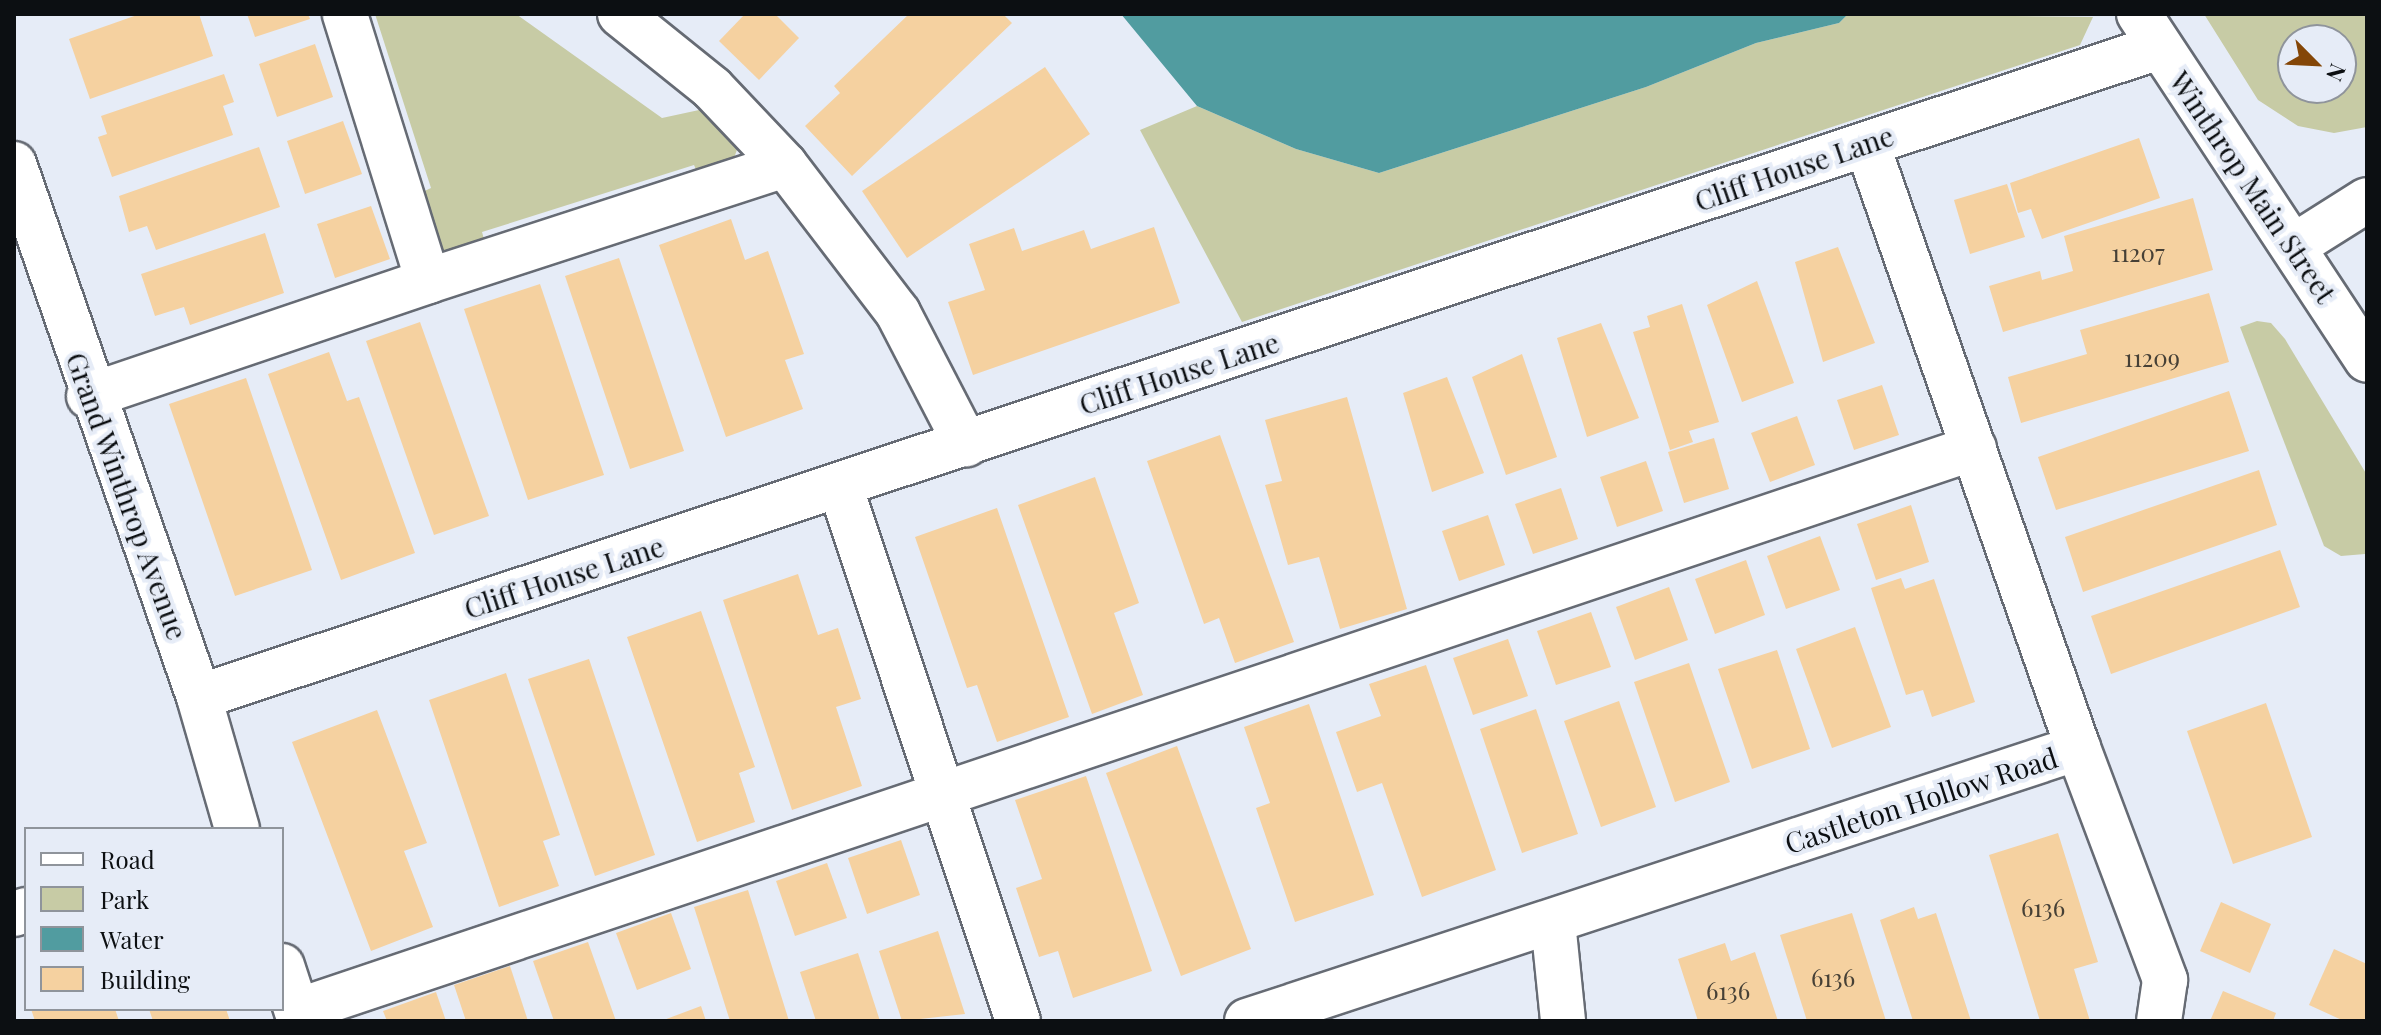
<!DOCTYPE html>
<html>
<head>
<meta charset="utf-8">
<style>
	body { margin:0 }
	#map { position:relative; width:2381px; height:1035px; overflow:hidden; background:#e6ecf7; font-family:"Playfair Display",serif }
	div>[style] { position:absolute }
	.green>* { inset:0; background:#c7cba5 }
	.water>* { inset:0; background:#519ca0 }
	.building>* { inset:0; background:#f5d1a0 }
	.roads { filter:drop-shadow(2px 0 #666b74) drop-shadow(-2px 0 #666b74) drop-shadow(0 2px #666b74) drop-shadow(0 -2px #666b74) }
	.minor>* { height:44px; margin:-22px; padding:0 22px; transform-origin:22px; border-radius:22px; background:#fff }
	span { translate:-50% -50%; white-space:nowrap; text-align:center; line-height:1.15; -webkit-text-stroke:8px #e6ecf7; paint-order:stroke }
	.number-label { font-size:24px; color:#464036 }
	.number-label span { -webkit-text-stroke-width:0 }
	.street-label { font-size:28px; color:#0c0f12 }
	.frame { position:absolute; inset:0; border:16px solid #0c0f12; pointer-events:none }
	.legend { position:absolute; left:24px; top:827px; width:260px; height:184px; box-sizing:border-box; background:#e6ecf7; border:2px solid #8f949b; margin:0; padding:10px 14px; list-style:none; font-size:24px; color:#0c0f12 }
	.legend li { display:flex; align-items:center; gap:16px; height:40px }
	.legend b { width:40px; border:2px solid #8f949b }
	.north { position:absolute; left:2277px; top:24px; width:80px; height:80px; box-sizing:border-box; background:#e6ecf7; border:2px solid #8f949b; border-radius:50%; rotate:114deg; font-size:22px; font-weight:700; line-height:32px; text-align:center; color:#0c0f12 }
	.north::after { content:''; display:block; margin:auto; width:28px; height:36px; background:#844607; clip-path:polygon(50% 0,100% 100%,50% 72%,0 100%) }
</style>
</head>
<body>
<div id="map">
	<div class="green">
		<i style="clip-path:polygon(375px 14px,516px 14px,662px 118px,713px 107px,738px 147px,734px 158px,728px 170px,700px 179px,694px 165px,482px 232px,486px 246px,453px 255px,440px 248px,416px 195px,431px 188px)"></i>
		<i style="clip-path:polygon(1848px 14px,2093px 17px,2080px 45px,1242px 322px,1140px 130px,1197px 106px,1296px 149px,1379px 173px,1646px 87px,1756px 43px,1839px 23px)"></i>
		<i style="clip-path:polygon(evenodd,2204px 14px,2367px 14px,2367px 127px,2334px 133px,2298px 126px,2258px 100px,2204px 14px,2293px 40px,2341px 40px,2341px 88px,2293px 88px,2293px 40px)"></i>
		<i style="clip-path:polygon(2257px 321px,2271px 323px,2285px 339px,2367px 475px,2365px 554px,2341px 556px,2324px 546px,2240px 327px)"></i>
	</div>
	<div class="water">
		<i style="clip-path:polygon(1121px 14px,1848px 14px,1839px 23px,1756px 43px,1646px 87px,1379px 173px,1296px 149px,1197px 106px)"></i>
	</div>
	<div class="building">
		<i style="clip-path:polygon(140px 14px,199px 14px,213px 56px,90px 99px,69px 39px)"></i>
		<i style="clip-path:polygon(247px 14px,308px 14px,310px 19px,255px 37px)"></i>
		<i style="clip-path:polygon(745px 14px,775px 14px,799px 38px,759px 80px,719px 41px)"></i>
		<i style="clip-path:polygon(909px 14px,1003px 14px,1012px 23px,852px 176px,805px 126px,840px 93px,834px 86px)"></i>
		<i style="clip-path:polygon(315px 44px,333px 97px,277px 117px,259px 64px)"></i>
		<i style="clip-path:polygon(1045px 67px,1090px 134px,907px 258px,862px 191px)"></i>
		<i style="clip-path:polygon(224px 74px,234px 102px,223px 106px,233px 135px,112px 177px,98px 137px,107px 134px,101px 116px)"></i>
		<i style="clip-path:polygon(343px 121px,362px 174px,305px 194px,287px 141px)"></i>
		<i style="clip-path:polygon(2139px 138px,2160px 198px,2042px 239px,2031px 209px,2018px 213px,2010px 183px)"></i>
		<i style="clip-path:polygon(259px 147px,280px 207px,156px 250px,147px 226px,129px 232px,119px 196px)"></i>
		<i style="clip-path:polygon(2007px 184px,2025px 237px,1970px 254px,1954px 200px)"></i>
		<i style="clip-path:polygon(2193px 198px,2213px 270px,2003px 332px,1989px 286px,2040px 271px,2042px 280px,2073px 271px,2064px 236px)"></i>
		<i style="clip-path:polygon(371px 206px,390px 259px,335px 278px,317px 224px)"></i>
		<i style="clip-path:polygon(731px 219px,745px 260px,768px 251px,804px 354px,785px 360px,803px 409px,726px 437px,659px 245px)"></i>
		<i style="clip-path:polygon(1154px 227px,1180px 303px,973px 375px,948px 302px,985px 290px,969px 244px,1014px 228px,1022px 251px,1084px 230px,1091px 249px)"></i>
		<i style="clip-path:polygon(265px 233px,284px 293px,190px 325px,184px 307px,155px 316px,141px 274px)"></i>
		<i style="clip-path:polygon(1838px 247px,1875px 343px,1823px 362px,1795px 262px)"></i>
		<i style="clip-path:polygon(619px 258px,684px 451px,630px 469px,565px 276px)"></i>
		<i style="clip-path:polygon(1757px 281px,1794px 383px,1742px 402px,1707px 305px)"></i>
		<i style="clip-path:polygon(540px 284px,604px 475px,528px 500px,464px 309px)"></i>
		<i style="clip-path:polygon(2209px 293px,2229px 362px,2021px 423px,2008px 377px,2087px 354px,2080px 330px)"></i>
		<i style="clip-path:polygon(1682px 304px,1719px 422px,1689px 431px,1693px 442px,1670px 450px,1633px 332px,1650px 327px,1647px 316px)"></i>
		<i style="clip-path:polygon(420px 322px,489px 516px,434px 535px,366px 341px)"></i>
		<i style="clip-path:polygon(1601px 323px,1639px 418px,1587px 437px,1557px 338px)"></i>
		<i style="clip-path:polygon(329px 352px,347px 401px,359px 397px,415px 553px,341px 580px,268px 374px)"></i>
		<i style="clip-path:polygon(1522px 354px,1557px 457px,1506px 475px,1472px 377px)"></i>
		<i style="clip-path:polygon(1447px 377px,1484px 473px,1432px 492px,1403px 393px)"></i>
		<i style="clip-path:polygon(246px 378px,312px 570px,235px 596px,169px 404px)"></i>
		<i style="clip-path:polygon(1882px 385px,1899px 435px,1854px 450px,1837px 400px)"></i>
		<i style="clip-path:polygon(2229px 391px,2249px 451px,2056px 510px,2038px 457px)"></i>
		<i style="clip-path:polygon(1347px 397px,1407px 609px,1340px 629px,1319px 557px,1288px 565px,1265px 485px,1282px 481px,1265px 420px)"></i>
		<i style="clip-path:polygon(1797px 416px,1815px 465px,1770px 482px,1751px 433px)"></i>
		<i style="clip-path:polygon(1220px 435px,1294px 642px,1235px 663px,1219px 618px,1204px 624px,1147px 461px)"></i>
		<i style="clip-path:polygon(1714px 438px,1729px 489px,1684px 503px,1668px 452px)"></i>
		<i style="clip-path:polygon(1646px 461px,1663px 511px,1617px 527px,1600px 477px)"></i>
		<i style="clip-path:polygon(2259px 470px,2277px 525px,2083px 592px,2065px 537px)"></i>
		<i style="clip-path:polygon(1095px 477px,1139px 603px,1114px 613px,1143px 695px,1092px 714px,1018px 505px)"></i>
		<i style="clip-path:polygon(1561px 488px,1578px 539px,1533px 554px,1515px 504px)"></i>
		<i style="clip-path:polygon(1911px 505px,1929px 562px,1876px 580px,1857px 524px)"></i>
		<i style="clip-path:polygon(997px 508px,1069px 717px,997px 742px,977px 685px,967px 688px,915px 537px)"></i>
		<i style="clip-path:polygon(1488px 515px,1505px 565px,1459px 581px,1442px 531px)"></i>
		<i style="clip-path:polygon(1820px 536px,1840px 590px,1786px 609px,1767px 556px)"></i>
		<i style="clip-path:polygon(2280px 550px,2300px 607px,2111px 674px,2091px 616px)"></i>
		<i style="clip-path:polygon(1746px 560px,1765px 615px,1715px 634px,1695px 579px)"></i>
		<i style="clip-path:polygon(798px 574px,818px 635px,838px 628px,861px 699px,836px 707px,862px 786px,792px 810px,723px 600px)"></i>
		<i style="clip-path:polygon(1901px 578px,1905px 589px,1934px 579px,1975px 702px,1932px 717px,1923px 690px,1906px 695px,1871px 588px)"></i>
		<i style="clip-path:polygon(1669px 587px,1688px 640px,1635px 660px,1616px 607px)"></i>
		<i style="clip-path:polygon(701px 611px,755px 767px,739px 773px,755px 822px,697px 842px,627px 637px)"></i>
		<i style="clip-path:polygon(1591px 612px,1611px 667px,1556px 685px,1537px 631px)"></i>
		<i style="clip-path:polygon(1855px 627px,1891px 727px,1832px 748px,1796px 649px)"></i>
		<i style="clip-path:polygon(1508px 639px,1528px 696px,1473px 715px,1453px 658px)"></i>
		<i style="clip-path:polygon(1777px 650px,1810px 749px,1752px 769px,1718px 669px)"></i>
		<i style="clip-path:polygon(589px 659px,655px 855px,595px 876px,528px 679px)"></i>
		<i style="clip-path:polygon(1689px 663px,1730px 782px,1675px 802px,1634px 682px)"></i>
		<i style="clip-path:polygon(1426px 665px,1496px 870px,1422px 897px,1382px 783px,1357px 792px,1336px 732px,1381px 716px,1369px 684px)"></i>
		<i style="clip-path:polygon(506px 673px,560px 835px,543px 841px,559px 886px,499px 907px,429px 700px)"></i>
		<i style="clip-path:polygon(1619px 701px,1656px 807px,1601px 827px,1564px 721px)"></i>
		<i style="clip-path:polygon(2266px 703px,2312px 837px,2233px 864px,2187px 731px)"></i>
		<i style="clip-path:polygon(1309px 704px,1374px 895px,1295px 922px,1256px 808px,1270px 803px,1244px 727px)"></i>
		<i style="clip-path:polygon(1536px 709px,1578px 834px,1522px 853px,1480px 729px)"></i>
		<i style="clip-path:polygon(377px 710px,427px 843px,404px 851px,433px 927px,371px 951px,292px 742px)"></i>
		<i style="clip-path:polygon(1177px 746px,1251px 949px,1181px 976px,1106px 773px)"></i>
		<i style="clip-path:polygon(1086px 776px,1152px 971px,1073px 998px,1058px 951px,1039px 957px,1016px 888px,1042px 879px,1015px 800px)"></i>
		<i style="clip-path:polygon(2058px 833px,2098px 962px,2074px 969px,2090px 1021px,2040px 1021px,1989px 855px)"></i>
		<i style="clip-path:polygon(901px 840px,920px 895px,867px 914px,848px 858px)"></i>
		<i style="clip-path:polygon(827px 863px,847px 918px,795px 936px,776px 881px)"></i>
		<i style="clip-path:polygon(748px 890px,789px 1021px,730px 1021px,694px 907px)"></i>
		<i style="clip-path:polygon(2221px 902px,2271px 924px,2250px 973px,2200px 951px)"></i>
		<i style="clip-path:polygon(1914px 907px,1918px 919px,1936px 913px,1971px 1021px,1913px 1021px,1880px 920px)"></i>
		<i style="clip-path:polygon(671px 913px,691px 969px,637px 990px,616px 933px)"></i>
		<i style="clip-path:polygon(1852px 913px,1886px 1021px,1807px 1021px,1780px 935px)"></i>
		<i style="clip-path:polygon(938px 931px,965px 1014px,902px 1021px,879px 951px)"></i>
		<i style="clip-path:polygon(588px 942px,616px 1021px,554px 1021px,533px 961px)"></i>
		<i style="clip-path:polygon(1725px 943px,1731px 961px,1755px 952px,1778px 1021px,1698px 1021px,1678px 959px)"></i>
		<i style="clip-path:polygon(2334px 949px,2367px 964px,2367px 1021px,2344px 1021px,2309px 1005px)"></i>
		<i style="clip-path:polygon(858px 953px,880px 1021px,816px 1021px,800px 972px)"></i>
		<i style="clip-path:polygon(510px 966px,528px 1021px,466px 1021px,454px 985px)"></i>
		<i style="clip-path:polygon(2223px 991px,2276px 1013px,2273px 1021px,2210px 1021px)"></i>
		<i style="clip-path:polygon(436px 992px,446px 1021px,387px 1021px,383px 1011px)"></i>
		<i style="clip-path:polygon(701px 1006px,706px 1021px,661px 1021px)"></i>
		<i style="clip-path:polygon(31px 1009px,115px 1009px,119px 1021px,35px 1021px)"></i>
		<i style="clip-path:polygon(149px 1009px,226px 1009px,230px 1021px,153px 1021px)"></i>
	</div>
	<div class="roads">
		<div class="minor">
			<i style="left:620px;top:14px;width:118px;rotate:38.8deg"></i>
			<i style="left:712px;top:88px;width:106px;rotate:46.5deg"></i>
			<i style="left:785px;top:165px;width:186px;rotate:52.6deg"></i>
			<i style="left:898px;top:313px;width:148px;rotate:62.6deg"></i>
			<i style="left:2139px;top:14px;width:414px;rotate:56.6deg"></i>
			<i style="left:14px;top:164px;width:564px;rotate:70.86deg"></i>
			<i style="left:199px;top:697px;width:137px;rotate:73.9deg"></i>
			<i style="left:2294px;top:246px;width:86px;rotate:-32.2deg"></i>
			<i style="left:428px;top:281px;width:375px;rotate:-18deg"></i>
			<i style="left:89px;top:396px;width:358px;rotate:-18.7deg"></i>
			<i style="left:428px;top:281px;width:280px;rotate:-107.3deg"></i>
			<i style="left:840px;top:486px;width:564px;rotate:71.6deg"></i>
			<i style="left:199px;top:697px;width:2065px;rotate:-18.35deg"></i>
			<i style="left:2078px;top:748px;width:248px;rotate:69.4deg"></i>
			<i style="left:2165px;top:980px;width:41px;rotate:98.3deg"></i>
			<i style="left:14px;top:914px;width:13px;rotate:-18deg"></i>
			<i style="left:1553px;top:922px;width:100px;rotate:84.2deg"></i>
			<i style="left:282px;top:966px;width:58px;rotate:71.9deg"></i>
			<i style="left:297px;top:1011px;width:1769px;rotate:-18.56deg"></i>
			<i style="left:1247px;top:1021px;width:875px;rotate:-18.19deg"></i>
			<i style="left:2078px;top:748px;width:640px;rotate:-109.26deg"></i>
		</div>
	</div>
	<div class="number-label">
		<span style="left:2138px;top:253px">11207</span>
		<span style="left:2152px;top:358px">11209</span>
		<span style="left:2043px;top:908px">6136</span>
		<span style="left:1833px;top:978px">6136</span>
		<span style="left:1728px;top:991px">6136</span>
	</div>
	<div class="street-label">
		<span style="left:1794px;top:168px;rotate:-19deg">Cliff House Lane</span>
		<span style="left:2253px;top:187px;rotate:56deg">Winthrop Main Street</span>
		<span style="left:1179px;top:373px;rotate:-18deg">Cliff House Lane</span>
		<span style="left:127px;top:496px;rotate:70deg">Grand Winthrop Avenue</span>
		<span style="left:564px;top:577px;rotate:-18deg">Cliff House Lane</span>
		<span style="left:1921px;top:800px;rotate:-18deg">Castleton Hollow Road</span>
	</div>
	<div class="frame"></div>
	<ul class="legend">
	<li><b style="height:10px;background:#fff"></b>Road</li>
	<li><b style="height:22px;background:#c7cba5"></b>Park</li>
	<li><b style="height:22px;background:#519ca0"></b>Water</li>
	<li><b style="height:22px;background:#f5d1a0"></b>Building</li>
	</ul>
	<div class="north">N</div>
</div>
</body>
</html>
